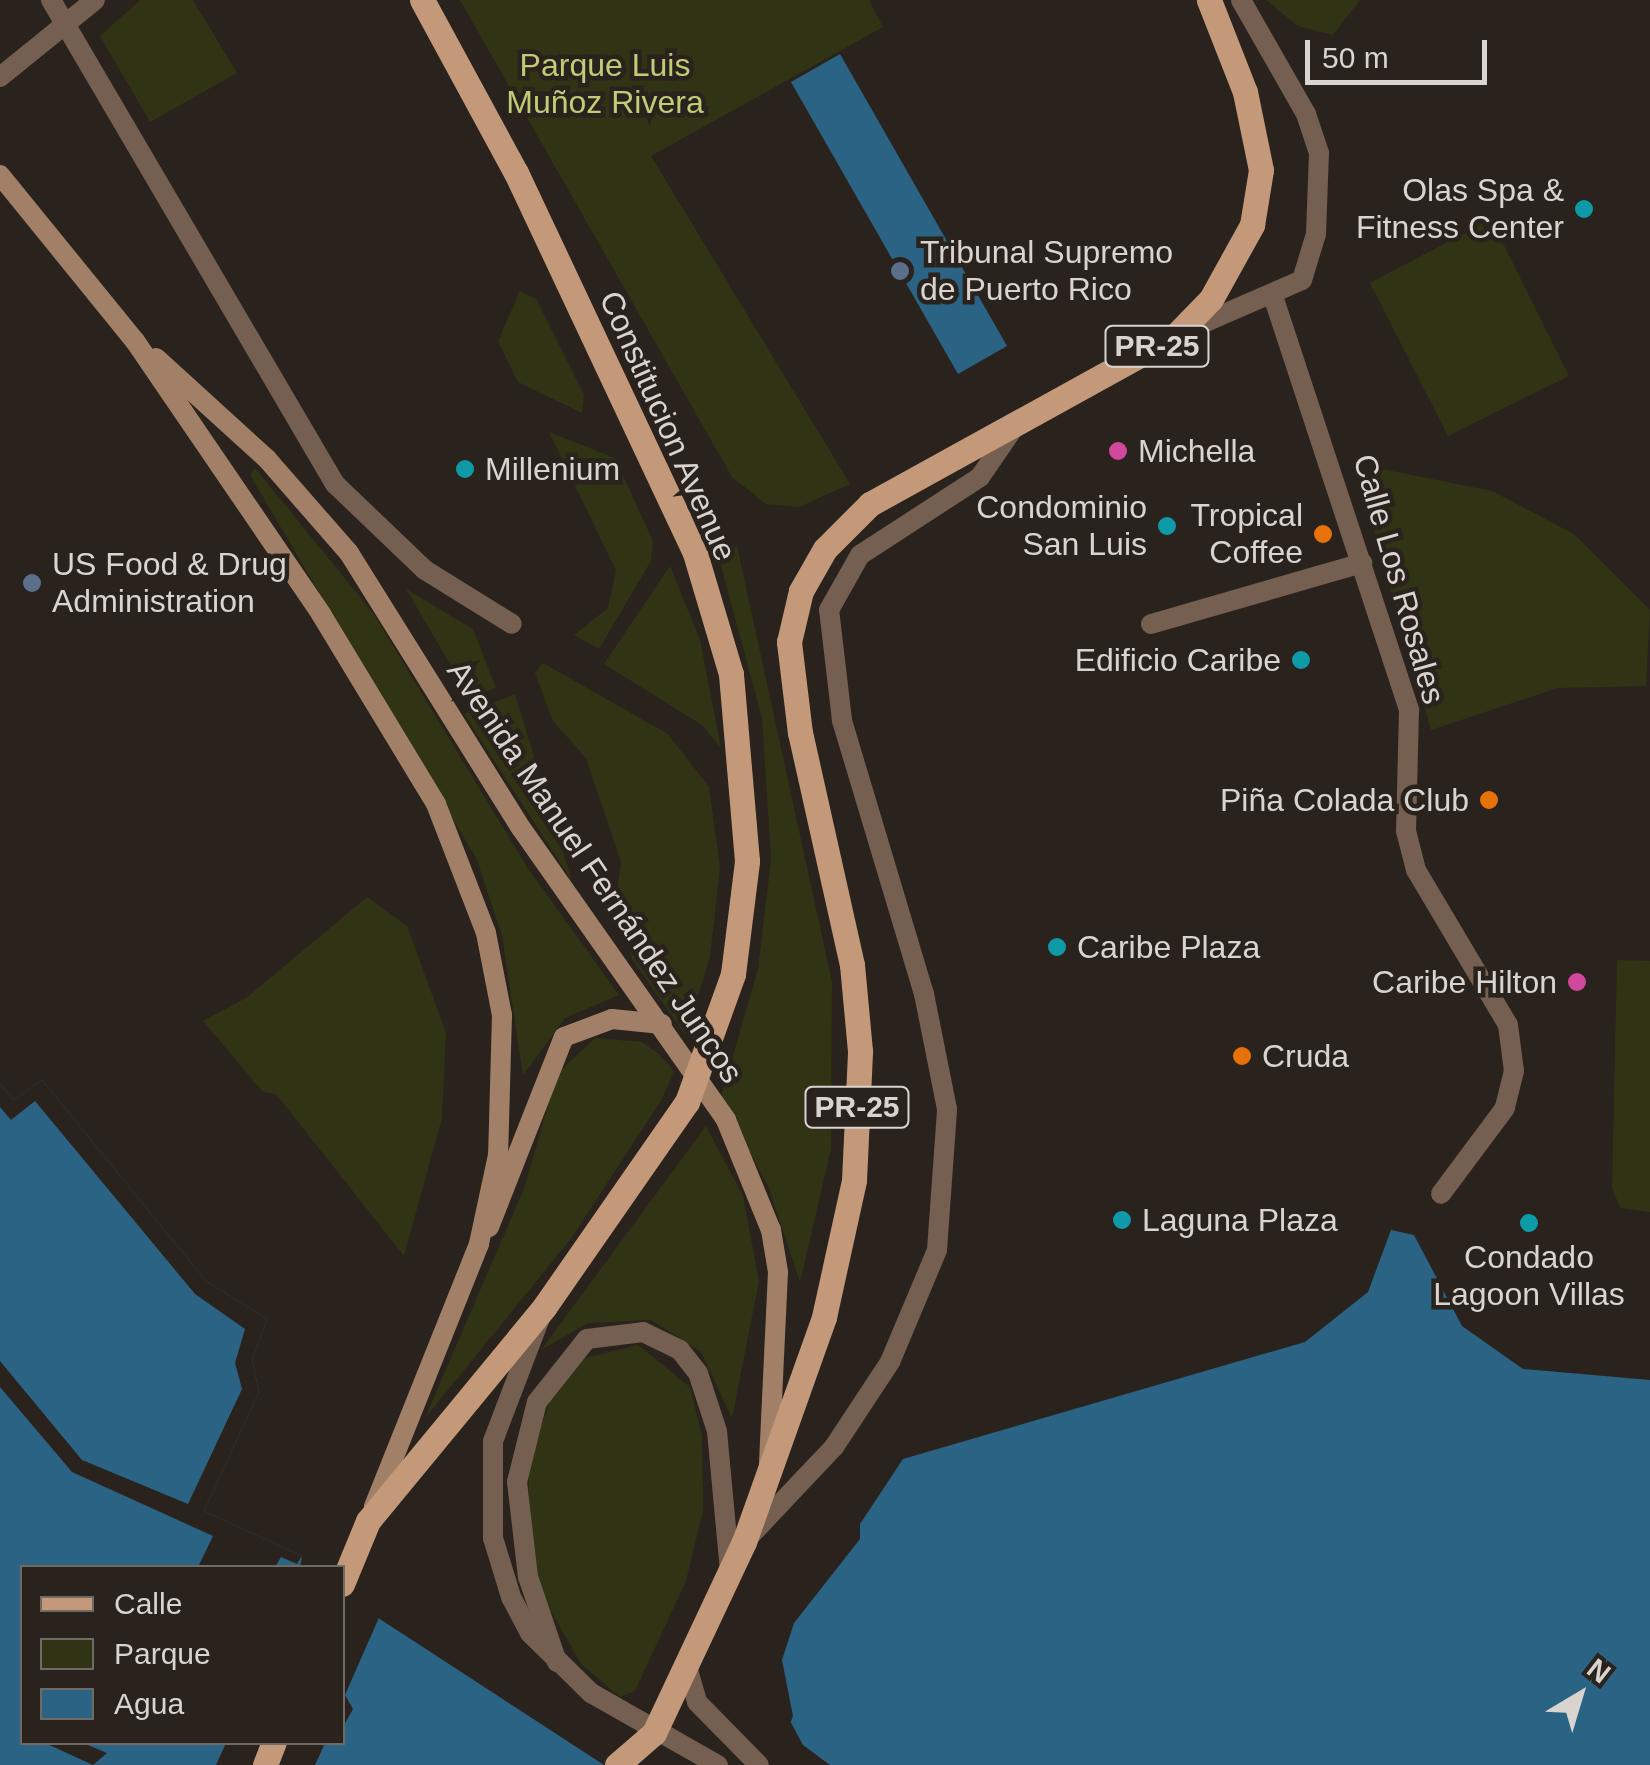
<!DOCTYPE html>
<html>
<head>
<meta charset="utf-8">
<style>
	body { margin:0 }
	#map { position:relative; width:1650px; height:1765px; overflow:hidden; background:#2a231d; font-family:Helvetica,sans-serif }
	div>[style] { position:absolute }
	.green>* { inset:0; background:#303314 }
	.water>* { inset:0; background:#2a6384 }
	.pier>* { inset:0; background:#2a231d }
	.minor>* { height:20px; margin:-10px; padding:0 10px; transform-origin:10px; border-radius:10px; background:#745f50 }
	.tertiary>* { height:20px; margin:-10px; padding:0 10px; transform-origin:10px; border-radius:10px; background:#745f50 }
	.secondary>* { height:20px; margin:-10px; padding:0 10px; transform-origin:10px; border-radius:10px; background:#a18067 }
	.primary>* { height:25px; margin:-12.5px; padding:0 12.5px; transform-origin:12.5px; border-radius:12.5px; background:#c49979 }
	.dots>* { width:28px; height:28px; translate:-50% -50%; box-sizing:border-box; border:5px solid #2a231d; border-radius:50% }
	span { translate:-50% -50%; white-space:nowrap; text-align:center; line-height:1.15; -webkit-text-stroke:9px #2a231d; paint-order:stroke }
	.shield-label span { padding:2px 8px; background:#2a231d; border:2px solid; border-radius:8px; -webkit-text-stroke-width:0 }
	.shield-label { font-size:30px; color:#d9d4d0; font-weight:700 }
	.park-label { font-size:32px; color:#c3cb75 }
	.poi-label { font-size:32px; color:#d9d4d0 }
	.right { translate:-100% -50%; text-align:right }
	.left { translate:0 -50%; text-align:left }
	.street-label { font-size:32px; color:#d9d4d0 }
	.legend { position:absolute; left:20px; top:1565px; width:325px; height:180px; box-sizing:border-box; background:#2a231d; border:2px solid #706a65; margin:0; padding:12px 18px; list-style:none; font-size:30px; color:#d9d4d0 }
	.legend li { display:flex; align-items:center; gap:20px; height:50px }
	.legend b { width:50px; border:2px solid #706a65 }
	.north { position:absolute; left:1530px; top:1645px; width:100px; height:100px; -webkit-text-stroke:8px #2a231d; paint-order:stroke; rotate:38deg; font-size:28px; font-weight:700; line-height:40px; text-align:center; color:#d9d4d0 }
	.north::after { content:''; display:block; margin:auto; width:35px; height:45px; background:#d9d4d0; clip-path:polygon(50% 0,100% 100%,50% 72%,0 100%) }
	.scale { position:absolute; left:1305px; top:40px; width:182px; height:45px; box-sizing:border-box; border:5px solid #d9d4d0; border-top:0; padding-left:12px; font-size:30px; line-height:35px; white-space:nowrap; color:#d9d4d0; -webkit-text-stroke:8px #2a231d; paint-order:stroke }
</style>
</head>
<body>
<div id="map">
	<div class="green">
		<i style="clip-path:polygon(140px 0,193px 0,237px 73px,150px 122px,100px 36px)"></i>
		<i style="clip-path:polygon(460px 0,869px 0,883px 27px,651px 156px,850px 484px,799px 507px,766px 504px,732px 477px)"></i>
		<i style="clip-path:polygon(1266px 0,1360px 0,1333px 35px,1298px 26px)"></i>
		<i style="clip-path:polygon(1491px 219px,1569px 376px,1448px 436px,1370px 283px)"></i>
		<i style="clip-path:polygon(520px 291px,536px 299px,584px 395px,582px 413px,518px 382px,498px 341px)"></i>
		<i style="clip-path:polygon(549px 432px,615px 458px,653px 541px,651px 561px,599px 649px,574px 635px,608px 608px,616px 570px)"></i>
		<i style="clip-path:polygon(1372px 467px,1492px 491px,1574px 534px,1650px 610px,1646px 686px,1558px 688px,1431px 730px,1359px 478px)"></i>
		<i style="clip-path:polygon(255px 468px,373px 613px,527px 867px,619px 995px,565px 1018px,523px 1075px,502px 936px,477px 860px,250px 475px)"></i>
		<i style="clip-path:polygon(737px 546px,832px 982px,831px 1149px,800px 1282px,768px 1186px,721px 1097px,758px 969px,771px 859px,762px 718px,717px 551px)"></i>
		<i style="clip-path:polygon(670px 566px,700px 640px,721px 748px,702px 725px,604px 664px)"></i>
		<i style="clip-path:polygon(406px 589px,473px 629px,496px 688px,470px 698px)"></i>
		<i style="clip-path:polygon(543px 663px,668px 734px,709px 787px,720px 868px,710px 957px,686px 1036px,632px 959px,615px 906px,621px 862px,586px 758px,553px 721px,535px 673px)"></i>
		<i style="clip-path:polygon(515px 694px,572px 881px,464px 714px)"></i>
		<i style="clip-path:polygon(367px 897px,407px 926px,446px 1033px,442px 1118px,404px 1256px,276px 1094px,263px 1092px,203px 1021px,246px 998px)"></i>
		<i style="clip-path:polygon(1617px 960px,1650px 961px,1650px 1212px,1620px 1208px,1612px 1187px)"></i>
		<i style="clip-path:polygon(595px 1038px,642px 1042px,660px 1055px,674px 1071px,662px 1099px,570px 1240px,425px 1418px,525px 1186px,557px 1074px)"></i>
		<i style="clip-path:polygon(706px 1126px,743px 1196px,759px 1281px,732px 1418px,701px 1352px,651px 1320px,588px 1323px,541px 1350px)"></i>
		<i style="clip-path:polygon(638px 1345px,690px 1387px,702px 1436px,703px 1511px,686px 1581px,635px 1691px,620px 1697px,581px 1664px,532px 1577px,528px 1466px,550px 1400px,578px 1360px)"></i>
	</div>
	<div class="water">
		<i style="clip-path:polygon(840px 54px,1007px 346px,958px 374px,791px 82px)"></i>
		<i style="clip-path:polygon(42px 1080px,206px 1281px,267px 1319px,252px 1360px,259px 1392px,204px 1511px,302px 1556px,300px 1568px,22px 1568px,22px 1742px,342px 1742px,343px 1595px,604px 1765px,0 1765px,0 1084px,14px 1100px)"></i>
		<i style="clip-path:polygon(1391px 1230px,1414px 1235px,1462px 1326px,1523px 1369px,1650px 1380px,1650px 1765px,774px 1765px,793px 1716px,782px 1660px,794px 1623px,860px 1539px,860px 1524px,903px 1459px,1305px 1342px,1368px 1292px)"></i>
	</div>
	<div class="pier">
		<i style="clip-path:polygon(42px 1080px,206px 1281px,267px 1319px,252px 1360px,259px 1392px,204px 1511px,302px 1556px,297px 1564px,281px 1557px,275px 1567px,198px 1567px,213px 1536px,72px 1472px,0 1387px,0 1361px,82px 1460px,188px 1504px,242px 1389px,235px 1363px,245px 1329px,195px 1294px,35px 1101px,11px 1120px,0 1107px,0 1084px,14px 1100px)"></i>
		<i style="clip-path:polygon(342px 1590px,381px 1613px,345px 1695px,353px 1709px,343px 1727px)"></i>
		<i style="clip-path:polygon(788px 1717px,803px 1745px,830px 1765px,769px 1765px)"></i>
		<i style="clip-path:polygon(45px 1743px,83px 1743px,107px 1753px,93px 1765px)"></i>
		<i style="clip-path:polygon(226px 1743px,325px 1743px,315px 1765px,216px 1765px)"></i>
	</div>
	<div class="minor">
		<i style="left:51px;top:0;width:561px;rotate:59.6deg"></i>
		<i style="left:335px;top:484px;width:124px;rotate:43.7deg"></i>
		<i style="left:425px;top:570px;width:102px;rotate:31.8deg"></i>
		<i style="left:0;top:77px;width:122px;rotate:-39deg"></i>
		<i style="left:1274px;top:299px;width:433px;rotate:71.8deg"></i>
		<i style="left:1409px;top:710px;width:121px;rotate:91.4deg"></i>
		<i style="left:1406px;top:831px;width:40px;rotate:75.6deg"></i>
		<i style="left:1416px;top:870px;width:180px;rotate:59.3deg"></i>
		<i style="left:1508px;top:1025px;width:46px;rotate:82.6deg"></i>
		<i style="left:1514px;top:1071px;width:38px;rotate:104deg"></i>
		<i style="left:1505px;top:1108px;width:107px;rotate:126.7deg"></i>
		<i style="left:1178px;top:334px;width:135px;rotate:-23.5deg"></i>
		<i style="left:1302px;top:280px;width:48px;rotate:-73.1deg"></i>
		<i style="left:1316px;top:234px;width:81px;rotate:-87.9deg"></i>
		<i style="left:1319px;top:153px;width:41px;rotate:-108.4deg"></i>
		<i style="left:1306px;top:114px;width:131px;rotate:-119.7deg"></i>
		<i style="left:1151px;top:624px;width:220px;rotate:-16.1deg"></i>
		<i style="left:746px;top:1540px;width:128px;rotate:-46.6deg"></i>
		<i style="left:834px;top:1447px;width:102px;rotate:-56.6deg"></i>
		<i style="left:890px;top:1362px;width:121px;rotate:-67.2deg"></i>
		<i style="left:937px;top:1250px;width:141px;rotate:-85.9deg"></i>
		<i style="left:947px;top:1109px;width:117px;rotate:-101.3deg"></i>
		<i style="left:924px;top:994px;width:286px;rotate:-106.7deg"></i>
		<i style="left:842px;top:720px;width:111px;rotate:-96.7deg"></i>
		<i style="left:829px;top:610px;width:63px;rotate:-60.6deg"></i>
		<i style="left:860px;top:555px;width:143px;rotate:-33deg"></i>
		<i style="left:980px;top:477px;width:62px;rotate:-55.5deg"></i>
	</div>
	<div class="tertiary">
		<i style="left:540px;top:1318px;width:132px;rotate:110.9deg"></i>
		<i style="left:493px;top:1441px;width:97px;rotate:90deg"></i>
		<i style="left:493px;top:1538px;width:62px;rotate:73deg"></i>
		<i style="left:511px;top:1597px;width:41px;rotate:62.2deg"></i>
		<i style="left:530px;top:1633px;width:86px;rotate:44.5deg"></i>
		<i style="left:591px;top:1693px;width:146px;rotate:29.6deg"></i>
		<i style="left:557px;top:1662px;width:90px;rotate:-108.8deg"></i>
		<i style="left:528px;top:1577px;width:96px;rotate:-96.6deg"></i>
		<i style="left:517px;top:1482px;width:82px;rotate:-76deg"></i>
		<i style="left:537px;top:1402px;width:80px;rotate:-51.6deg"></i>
		<i style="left:587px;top:1339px;width:56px;rotate:-7.1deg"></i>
		<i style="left:643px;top:1332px;width:41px;rotate:25.9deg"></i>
		<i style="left:680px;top:1350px;width:29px;rotate:52deg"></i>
		<i style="left:698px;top:1373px;width:61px;rotate:71.9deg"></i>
		<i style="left:717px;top:1431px;width:141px;rotate:84.7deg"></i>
		<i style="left:688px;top:1670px;width:33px;rotate:74deg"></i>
		<i style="left:697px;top:1702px;width:88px;rotate:45.5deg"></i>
	</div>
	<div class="secondary">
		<i style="left:0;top:175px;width:214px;rotate:50.9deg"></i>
		<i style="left:135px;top:341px;width:330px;rotate:55.7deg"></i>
		<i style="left:321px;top:614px;width:222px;rotate:58.8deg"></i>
		<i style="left:436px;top:804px;width:138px;rotate:68.8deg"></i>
		<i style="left:486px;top:933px;width:84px;rotate:79deg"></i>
		<i style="left:502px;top:1015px;width:140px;rotate:91.6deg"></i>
		<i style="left:498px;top:1155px;width:91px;rotate:102.1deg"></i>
		<i style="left:479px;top:1244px;width:283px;rotate:111.8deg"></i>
		<i style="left:156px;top:358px;width:150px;rotate:42.3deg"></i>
		<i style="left:267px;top:459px;width:125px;rotate:48.9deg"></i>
		<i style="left:349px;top:553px;width:324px;rotate:58deg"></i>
		<i style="left:521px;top:828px;width:357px;rotate:54.9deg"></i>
		<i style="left:726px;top:1120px;width:119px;rotate:67.8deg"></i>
		<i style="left:771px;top:1230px;width:43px;rotate:80.5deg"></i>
		<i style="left:778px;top:1272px;width:193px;rotate:92.7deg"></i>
		<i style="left:489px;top:1227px;width:204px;rotate:-68.5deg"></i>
		<i style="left:564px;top:1037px;width:51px;rotate:-20.6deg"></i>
		<i style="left:612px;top:1019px;width:50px;rotate:5.7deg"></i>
	</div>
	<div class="primary">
		<i style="left:342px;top:1584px;width:68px;rotate:-67.6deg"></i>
		<i style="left:368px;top:1521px;width:278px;rotate:-50.5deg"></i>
		<i style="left:545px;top:1306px;width:249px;rotate:-55.2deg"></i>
		<i style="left:687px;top:1102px;width:136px;rotate:-70.2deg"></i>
		<i style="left:733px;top:974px;width:114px;rotate:-82.9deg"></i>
		<i style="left:747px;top:861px;width:188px;rotate:-94.9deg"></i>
		<i style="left:731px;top:674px;width:126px;rotate:-106.6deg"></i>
		<i style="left:695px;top:553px;width:420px;rotate:-115.2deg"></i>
		<i style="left:516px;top:173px;width:197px;rotate:-118.5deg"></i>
		<i style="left:265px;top:1765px;width:25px;rotate:-69deg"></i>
		<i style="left:617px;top:1765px;width:49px;rotate:-40.9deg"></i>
		<i style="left:654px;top:1733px;width:211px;rotate:-64.8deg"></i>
		<i style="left:744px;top:1542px;width:239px;rotate:-70.4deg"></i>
		<i style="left:824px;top:1317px;width:140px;rotate:-77.6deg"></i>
		<i style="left:854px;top:1180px;width:129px;rotate:-87.3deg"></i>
		<i style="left:860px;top:1051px;width:86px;rotate:-95.3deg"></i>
		<i style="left:852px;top:965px;width:238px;rotate:-102.6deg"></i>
		<i style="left:800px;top:733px;width:92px;rotate:-96.9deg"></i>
		<i style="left:789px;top:642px;width:52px;rotate:-76.8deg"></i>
		<i style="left:801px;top:591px;width:48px;rotate:-60.3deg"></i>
		<i style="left:825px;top:549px;width:64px;rotate:-45deg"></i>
		<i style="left:870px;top:504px;width:350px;rotate:-28.9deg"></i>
		<i style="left:1176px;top:335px;width:50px;rotate:-45.8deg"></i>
		<i style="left:1211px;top:299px;width:85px;rotate:-61deg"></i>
		<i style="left:1252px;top:225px;width:56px;rotate:-80.7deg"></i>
		<i style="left:1261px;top:170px;width:80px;rotate:-101.6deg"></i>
		<i style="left:1245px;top:92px;width:99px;rotate:-111.4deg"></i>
	</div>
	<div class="dots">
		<i style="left:1584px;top:209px;background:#0f9aa8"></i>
		<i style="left:900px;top:271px;background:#5c6f8a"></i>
		<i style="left:1118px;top:451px;background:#d1479c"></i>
		<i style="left:465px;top:469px;background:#0f9aa8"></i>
		<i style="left:1167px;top:526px;background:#0f9aa8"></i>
		<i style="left:1323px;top:534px;background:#e8710a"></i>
		<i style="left:32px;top:583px;background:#5c6f8a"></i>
		<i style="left:1301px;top:660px;background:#0f9aa8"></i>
		<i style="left:1489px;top:800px;background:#e8710a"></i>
		<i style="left:1057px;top:947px;background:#0f9aa8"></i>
		<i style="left:1577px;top:982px;background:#d1479c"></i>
		<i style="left:1242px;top:1056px;background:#e8710a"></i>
		<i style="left:1122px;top:1220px;background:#0f9aa8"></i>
		<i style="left:1529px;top:1223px;background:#0f9aa8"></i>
	</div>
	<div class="shield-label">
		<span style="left:1157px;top:346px">PR-25</span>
		<span style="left:857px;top:1107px">PR-25</span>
	</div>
	<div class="park-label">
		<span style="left:605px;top:84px">Parque Luis<br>Muñoz Rivera</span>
	</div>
	<div class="poi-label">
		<span class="right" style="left:1564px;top:209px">Olas Spa &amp;<br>Fitness Center</span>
		<span class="left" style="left:920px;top:271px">Tribunal Supremo<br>de Puerto Rico</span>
		<span class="left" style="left:1138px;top:451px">Michella</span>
		<span class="left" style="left:485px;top:469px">Millenium</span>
		<span class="right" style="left:1147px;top:526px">Condominio<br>San Luis</span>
		<span class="right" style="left:1303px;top:534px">Tropical<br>Coffee</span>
		<span class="left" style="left:52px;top:583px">US Food &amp; Drug<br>Administration</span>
		<span class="right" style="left:1281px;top:660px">Edificio Caribe</span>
		<span class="right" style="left:1469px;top:800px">Piña Colada Club</span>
		<span class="left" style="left:1077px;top:947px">Caribe Plaza</span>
		<span class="right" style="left:1557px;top:982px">Caribe Hilton</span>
		<span class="left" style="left:1262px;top:1056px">Cruda</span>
		<span class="left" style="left:1142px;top:1220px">Laguna Plaza</span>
		<span style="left:1529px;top:1276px">Condado<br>Lagoon Villas</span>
	</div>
	<div class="street-label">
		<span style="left:668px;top:426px;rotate:66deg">Constitucion Avenue</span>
		<span style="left:1399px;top:579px;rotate:74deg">Calle Los Rosales</span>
		<span style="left:595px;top:872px;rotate:56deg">Avenida Manuel Fernández Juncos</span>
	</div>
	<ul class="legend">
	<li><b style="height:12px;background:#c49979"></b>Calle</li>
	<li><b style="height:28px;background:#303314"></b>Parque</li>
	<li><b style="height:28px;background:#2a6384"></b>Agua</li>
	</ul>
	<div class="north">N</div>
	<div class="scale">50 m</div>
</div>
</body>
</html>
